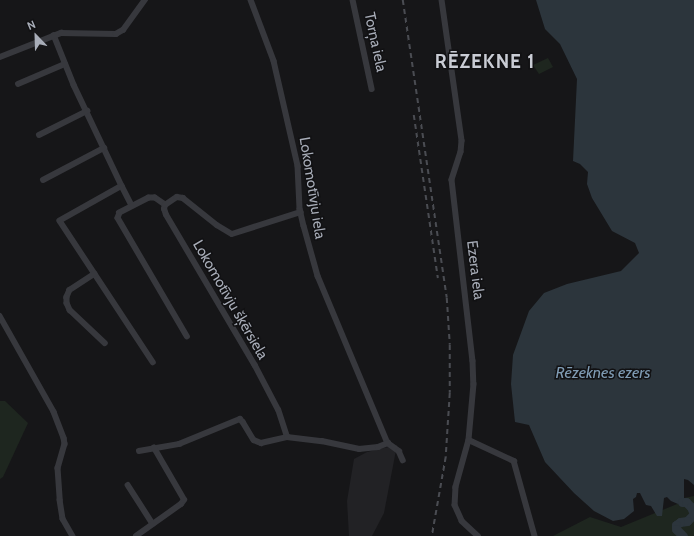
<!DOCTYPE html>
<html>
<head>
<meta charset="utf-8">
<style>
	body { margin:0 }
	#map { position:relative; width:694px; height:536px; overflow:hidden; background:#161618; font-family:Cabin,sans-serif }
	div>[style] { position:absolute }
	.built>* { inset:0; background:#222225 }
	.green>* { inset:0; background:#1e261f }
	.water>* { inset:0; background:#2c353c }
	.river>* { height:9px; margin:-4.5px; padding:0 4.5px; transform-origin:4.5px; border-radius:4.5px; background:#2c353c }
	.minor>* { height:5.5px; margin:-2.75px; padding:0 2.75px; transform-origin:2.75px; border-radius:2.75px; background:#37383d }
	.rail>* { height:1.5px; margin-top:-0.75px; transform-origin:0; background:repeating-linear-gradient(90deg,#4a4c52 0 5px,transparent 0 9px) }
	span { translate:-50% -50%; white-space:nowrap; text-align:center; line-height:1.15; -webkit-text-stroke:3px #111113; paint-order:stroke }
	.street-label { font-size:15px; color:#a8adb8 }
	.water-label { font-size:16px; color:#7f9bb3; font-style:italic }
	.district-label { font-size:19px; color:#c9ccd4; font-weight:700; letter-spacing:1px }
	.north { position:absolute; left:16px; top:16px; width:40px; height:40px; -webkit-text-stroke:3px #111113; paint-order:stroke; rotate:337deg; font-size:11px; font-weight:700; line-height:16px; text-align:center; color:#a8adb8 }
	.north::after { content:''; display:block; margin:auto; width:14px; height:18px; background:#a8adb8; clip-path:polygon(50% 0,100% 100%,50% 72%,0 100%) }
</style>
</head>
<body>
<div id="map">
	<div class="built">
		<i style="clip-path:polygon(397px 445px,384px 513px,372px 536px,349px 536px,347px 501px,354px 459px,367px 452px)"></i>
	</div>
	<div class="green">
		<i style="clip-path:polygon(548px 58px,553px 67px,539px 74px,533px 65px)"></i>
		<i style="clip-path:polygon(0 401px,5px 401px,28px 423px,3px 477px,0 479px)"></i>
		<i style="clip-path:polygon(694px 496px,694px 536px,553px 536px,590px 517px,621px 527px,682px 502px,684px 498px)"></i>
	</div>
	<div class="water">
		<i style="clip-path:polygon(536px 0,694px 0,694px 485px,688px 480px,684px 479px,684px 498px,682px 502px,678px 504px,671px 501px,667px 497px,664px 498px,662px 516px,657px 516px,651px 506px,646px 505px,640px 493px,637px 493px,636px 497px,633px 499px,634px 511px,624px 519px,613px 521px,594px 511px,574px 493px,545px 462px,529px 425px,515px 422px,511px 384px,513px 355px,529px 311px,544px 293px,567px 284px,621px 271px,639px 253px,635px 243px,612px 231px,592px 198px,587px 184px,588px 172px,580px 164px,573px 161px,577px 79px,560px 44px,545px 29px)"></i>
	</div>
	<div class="river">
		<i style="left:682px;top:502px;width:4px"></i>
		<i style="left:686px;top:502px;width:7px;rotate:45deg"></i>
		<i style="left:691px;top:507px;width:8px;rotate:67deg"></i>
		<i style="left:694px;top:514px;width:10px;rotate:135deg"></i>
		<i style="left:687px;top:521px;width:7px;rotate:172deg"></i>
		<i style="left:680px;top:522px;width:5px;rotate:143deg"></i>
		<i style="left:676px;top:525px;width:4px;rotate:90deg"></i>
		<i style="left:676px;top:529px;width:10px;rotate:45deg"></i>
	</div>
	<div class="minor">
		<i style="left:251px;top:0;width:65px;rotate:69.3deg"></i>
		<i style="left:274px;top:61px;width:108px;rotate:77.1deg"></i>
		<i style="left:298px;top:166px;width:43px;rotate:87.3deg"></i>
		<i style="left:300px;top:209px;width:17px;rotate:77deg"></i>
		<i style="left:304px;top:226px;width:52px;rotate:74.4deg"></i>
		<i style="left:318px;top:276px;width:181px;rotate:67.3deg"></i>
		<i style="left:388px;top:443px;width:14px;rotate:36deg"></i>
		<i style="left:399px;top:451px;width:10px;rotate:66deg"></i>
		<i style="left:353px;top:0;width:91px;rotate:77.9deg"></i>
		<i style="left:442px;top:0;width:142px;rotate:81.9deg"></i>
		<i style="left:462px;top:141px;width:11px;rotate:95deg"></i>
		<i style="left:461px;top:152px;width:29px;rotate:108deg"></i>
		<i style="left:452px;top:180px;width:182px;rotate:83.4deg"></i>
		<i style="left:473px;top:361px;width:23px;rotate:88deg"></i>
		<i style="left:474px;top:384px;width:56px;rotate:95.1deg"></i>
		<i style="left:469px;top:440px;width:49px;rotate:105.5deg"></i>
		<i style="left:456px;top:487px;width:18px;rotate:93deg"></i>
		<i style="left:455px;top:505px;width:17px;rotate:66deg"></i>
		<i style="left:462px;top:521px;width:22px;rotate:43deg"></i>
		<i style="left:54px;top:35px;width:54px;rotate:68.2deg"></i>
		<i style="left:74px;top:85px;width:112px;rotate:64.6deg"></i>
		<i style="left:122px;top:186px;width:71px;rotate:150.6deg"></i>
		<i style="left:60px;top:221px;width:169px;rotate:56.6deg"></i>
		<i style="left:0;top:57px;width:66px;rotate:-21.5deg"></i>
		<i style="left:61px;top:33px;width:55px;rotate:1deg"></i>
		<i style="left:116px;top:34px;width:8px;rotate:-30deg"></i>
		<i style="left:123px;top:30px;width:37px;rotate:-54deg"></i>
		<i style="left:18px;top:84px;width:51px;rotate:-23.1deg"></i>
		<i style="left:39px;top:135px;width:54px;rotate:-26.6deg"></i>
		<i style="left:43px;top:180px;width:69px;rotate:-27.7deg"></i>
		<i style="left:122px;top:186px;width:22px;rotate:63deg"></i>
		<i style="left:165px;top:205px;width:12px;rotate:-145deg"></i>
		<i style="left:155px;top:198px;width:6px;rotate:180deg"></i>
		<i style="left:149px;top:198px;width:33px;rotate:153deg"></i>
		<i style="left:120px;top:213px;width:5px;rotate:112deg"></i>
		<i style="left:118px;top:218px;width:137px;rotate:59.7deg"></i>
		<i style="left:95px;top:274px;width:30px;rotate:147deg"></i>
		<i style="left:70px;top:290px;width:8px;rotate:113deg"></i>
		<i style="left:67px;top:297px;width:6px;rotate:90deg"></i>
		<i style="left:67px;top:303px;width:8px;rotate:67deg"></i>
		<i style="left:70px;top:310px;width:48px;rotate:43.3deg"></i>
		<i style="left:0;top:316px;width:110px;rotate:60.6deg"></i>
		<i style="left:54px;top:412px;width:28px;rotate:69deg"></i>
		<i style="left:64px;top:438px;width:6px;rotate:81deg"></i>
		<i style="left:65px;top:444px;width:25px;rotate:106deg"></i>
		<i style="left:58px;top:468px;width:32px;rotate:86deg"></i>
		<i style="left:60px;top:500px;width:19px;rotate:81deg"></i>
		<i style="left:63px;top:519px;width:20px;rotate:60deg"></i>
		<i style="left:287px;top:437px;width:28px;rotate:-108deg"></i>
		<i style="left:278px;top:410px;width:50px;rotate:-117.6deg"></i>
		<i style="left:255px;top:366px;width:175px;rotate:-120.5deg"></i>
		<i style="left:166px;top:215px;width:6px;rotate:-108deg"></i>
		<i style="left:164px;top:209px;width:4px;rotate:-76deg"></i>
		<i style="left:165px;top:205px;width:14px;rotate:-34deg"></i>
		<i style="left:177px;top:197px;width:6px;rotate:9deg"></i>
		<i style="left:183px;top:198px;width:43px;rotate:38.5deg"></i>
		<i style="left:217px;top:225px;width:17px;rotate:31deg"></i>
		<i style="left:232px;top:234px;width:72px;rotate:-17.7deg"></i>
		<i style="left:469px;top:440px;width:50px;rotate:25deg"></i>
		<i style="left:514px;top:461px;width:78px;rotate:74.4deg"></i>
		<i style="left:139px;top:451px;width:41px;rotate:-9.9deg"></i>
		<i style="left:179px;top:444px;width:66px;rotate:-22.3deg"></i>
		<i style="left:240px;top:419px;width:4px;rotate:45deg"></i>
		<i style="left:243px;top:422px;width:21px;rotate:59deg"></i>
		<i style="left:254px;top:440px;width:8px;rotate:23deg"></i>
		<i style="left:261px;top:443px;width:27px;rotate:-13deg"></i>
		<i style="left:287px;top:437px;width:35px;rotate:7deg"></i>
		<i style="left:322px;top:441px;width:38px;rotate:12deg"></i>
		<i style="left:359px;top:449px;width:19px;rotate:-6deg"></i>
		<i style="left:378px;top:447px;width:11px;rotate:-22deg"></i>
		<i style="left:128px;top:485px;width:46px;rotate:57.3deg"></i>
		<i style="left:136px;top:536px;width:55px;rotate:-35.4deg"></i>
		<i style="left:181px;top:504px;width:5px;rotate:-53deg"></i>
		<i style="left:184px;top:500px;width:60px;rotate:-120deg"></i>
	</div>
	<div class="rail">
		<i style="left:403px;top:0;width:301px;rotate:81.6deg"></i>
		<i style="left:447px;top:298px;width:47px;rotate:86.3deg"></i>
		<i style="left:450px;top:345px;width:48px;rotate:90deg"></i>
		<i style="left:450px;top:393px;width:64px;rotate:93.6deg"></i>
		<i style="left:446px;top:457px;width:80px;rotate:100deg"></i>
		<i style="left:414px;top:115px;width:165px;rotate:81.6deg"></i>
	</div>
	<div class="street-label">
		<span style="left:375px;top:42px;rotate:78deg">Torņa iela</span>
		<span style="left:312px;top:188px;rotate:81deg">Lokomotīvju iela</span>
		<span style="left:475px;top:270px;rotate:83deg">Ezera iela</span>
		<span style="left:230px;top:300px;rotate:60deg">Lokomotīvju šķērsiela</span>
	</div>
	<div class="water-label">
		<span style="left:603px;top:373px">Rēzeknes ezers</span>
	</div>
	<div class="district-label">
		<span style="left:485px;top:62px">RĒZEKNE 1</span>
	</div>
	<div class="north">N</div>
</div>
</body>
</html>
